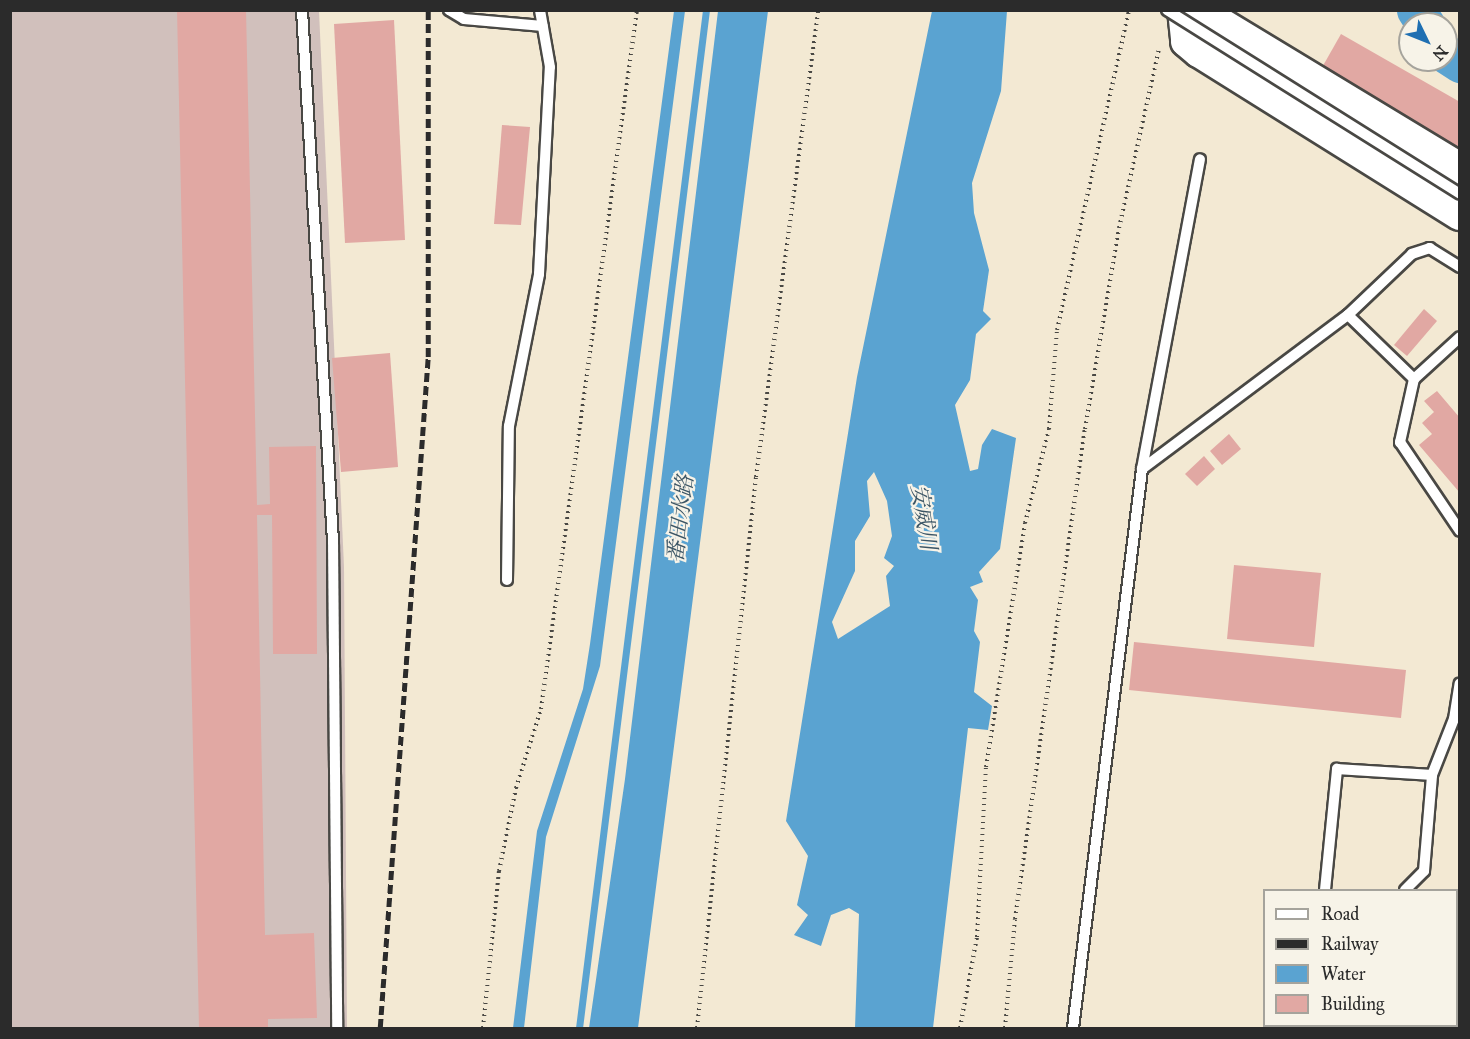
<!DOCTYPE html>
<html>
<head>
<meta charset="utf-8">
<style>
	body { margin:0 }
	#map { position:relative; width:1470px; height:1039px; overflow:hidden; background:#f3e9d3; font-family:"IM FELL Great Primer","Noto Serif JP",serif }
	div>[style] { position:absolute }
	.industrial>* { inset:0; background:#d1c0bc }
	.water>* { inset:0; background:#5aa3d1 }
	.stream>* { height:7px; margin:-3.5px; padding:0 3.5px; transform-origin:3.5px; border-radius:3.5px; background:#5aa3d1 }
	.river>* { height:39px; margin:-19.5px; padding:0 19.5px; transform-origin:19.5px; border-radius:19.5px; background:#5aa3d1 }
	.building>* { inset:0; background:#e1a8a3 }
	.path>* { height:4px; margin-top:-2px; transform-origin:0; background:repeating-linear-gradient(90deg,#494844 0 1.5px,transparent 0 6px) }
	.roads { filter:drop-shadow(2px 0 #494844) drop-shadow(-2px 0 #494844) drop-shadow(0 2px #494844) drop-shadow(0 -2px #494844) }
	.lane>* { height:10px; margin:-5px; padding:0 5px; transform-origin:5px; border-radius:5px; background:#fff }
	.secondary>* { height:32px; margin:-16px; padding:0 16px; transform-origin:16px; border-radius:16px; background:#fff }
	.rail>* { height:4.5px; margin-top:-2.25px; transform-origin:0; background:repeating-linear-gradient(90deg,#2b2b2b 0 9px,transparent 0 13.5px) }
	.bridges { filter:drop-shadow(2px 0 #494844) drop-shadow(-2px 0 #494844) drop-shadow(0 2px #494844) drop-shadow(0 -2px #494844) }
	.lane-bridge>* { height:10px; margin:-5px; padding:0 5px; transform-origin:5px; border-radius:5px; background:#fff }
	span { translate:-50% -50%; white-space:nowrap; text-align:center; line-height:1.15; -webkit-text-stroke:4.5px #f7f3e8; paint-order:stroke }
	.water-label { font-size:22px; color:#3b5565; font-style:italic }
	.frame { position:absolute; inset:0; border:12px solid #2b2b2b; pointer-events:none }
	.legend { position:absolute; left:1263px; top:889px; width:195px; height:138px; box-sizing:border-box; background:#f7f3e8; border:2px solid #a5a39c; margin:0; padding:8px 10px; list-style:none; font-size:18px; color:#2b2b2b }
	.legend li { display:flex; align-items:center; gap:12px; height:30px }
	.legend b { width:30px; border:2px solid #a5a39c }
	.north { position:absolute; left:1398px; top:12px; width:60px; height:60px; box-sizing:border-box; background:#f7f3e8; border:2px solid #a5a39c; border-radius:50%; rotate:133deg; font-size:16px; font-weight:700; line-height:24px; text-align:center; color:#2b2b2b }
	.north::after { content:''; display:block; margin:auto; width:21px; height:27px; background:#1f6fb2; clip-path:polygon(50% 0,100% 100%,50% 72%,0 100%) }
</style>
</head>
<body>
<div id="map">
	<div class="industrial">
		<i style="clip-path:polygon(10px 11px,319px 11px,344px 567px,347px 1028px,11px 1028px)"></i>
	</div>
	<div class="water">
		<i style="clip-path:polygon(674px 11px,685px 11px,600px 666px,546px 837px,524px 1028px,513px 1028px,537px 831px,583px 689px,590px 644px)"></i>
		<i style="clip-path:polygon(718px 11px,768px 11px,638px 1028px,589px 1028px,625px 779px)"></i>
		<i style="clip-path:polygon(evenodd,932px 11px,1007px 11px,1001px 91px,972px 183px,974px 213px,989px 270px,983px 311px,991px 319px,976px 334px,970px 380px,955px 405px,970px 471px,978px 469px,982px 445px,992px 429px,1016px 438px,1000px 549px,979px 572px,983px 582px,970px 587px,978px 600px,974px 631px,980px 642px,974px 692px,992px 706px,988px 730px,968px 728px,933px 1028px,855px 1028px,859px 914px,849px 908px,831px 915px,821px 946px,794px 935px,808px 915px,797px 905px,808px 856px,786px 821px,857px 377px,932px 11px,874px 472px,887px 501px,892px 536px,884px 558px,894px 566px,886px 576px,890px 606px,838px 639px,832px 622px,855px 571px,855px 541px,870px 516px,867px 481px,874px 472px)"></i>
	</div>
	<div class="stream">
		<i style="left:579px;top:1028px;width:1026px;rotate:-82.89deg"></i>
	</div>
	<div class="river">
		<i style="left:1416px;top:10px;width:17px;rotate:57deg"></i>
		<i style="left:1446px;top:54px;width:17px;rotate:33deg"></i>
	</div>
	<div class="building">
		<i style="clip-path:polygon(177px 10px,246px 10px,257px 505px,270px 504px,269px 447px,316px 446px,317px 654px,273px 654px,272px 515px,257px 515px,265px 935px,314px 933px,317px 1018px,268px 1019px,268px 1028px,199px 1028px)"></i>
		<i style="clip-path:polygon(394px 20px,405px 240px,345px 243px,334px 24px)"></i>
		<i style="clip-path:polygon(1341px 34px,1460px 102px,1460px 160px,1316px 78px)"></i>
		<i style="clip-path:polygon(502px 125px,530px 127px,521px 225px,494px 224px)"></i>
		<i style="clip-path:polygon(1424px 309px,1437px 321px,1407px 356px,1394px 345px)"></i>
		<i style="clip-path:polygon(390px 353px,398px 467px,341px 472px,332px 358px)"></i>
		<i style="clip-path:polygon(1437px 391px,1460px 418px,1460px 493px,1419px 445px,1432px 434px,1422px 423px,1434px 412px,1424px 401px)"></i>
		<i style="clip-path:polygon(1229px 434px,1241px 449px,1222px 465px,1210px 451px)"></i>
		<i style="clip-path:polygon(1204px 456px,1215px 469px,1197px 486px,1185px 474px)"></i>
		<i style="clip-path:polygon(1234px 565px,1321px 573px,1314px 647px,1227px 639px)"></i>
		<i style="clip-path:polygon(1134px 642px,1406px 670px,1401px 718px,1129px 690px)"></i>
	</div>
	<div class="path">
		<i style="left:483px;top:1028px;width:158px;rotate:-84.2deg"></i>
		<i style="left:499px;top:871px;width:85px;rotate:-78.4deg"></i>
		<i style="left:516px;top:788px;width:83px;rotate:-72.4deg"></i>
		<i style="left:541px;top:709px;width:706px;rotate:-82.18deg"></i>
		<i style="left:697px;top:1028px;width:554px;rotate:-83.89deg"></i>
		<i style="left:756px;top:477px;width:471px;rotate:-82.4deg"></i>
		<i style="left:960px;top:1028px;width:93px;rotate:-79.4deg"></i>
		<i style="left:977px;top:937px;width:170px;rotate:-87deg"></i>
		<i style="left:986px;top:767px;width:247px;rotate:-80.9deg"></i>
		<i style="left:1025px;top:523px;width:97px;rotate:-75.7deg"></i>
		<i style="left:1049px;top:429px;width:99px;rotate:-85.4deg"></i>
		<i style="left:1057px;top:330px;width:328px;rotate:-77.3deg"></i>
		<i style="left:1005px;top:1028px;width:109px;rotate:-84.8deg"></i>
		<i style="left:1015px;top:919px;width:495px;rotate:-81.9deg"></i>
		<i style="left:1085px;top:429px;width:204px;rotate:-80.4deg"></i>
		<i style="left:1119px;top:228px;width:183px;rotate:-77.4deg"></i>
	</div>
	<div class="roads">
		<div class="lane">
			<i style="left:302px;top:10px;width:532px;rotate:86.66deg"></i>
			<i style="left:333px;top:541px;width:487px;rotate:89.5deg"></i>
			<i style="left:449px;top:10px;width:17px;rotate:31deg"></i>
			<i style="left:464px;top:19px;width:79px;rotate:5.1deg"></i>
			<i style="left:1460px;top:267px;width:36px;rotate:-148deg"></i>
			<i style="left:1430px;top:248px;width:19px;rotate:162deg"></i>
			<i style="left:1412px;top:254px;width:88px;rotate:136.4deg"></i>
			<i style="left:1348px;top:315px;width:92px;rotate:44.1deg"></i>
			<i style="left:1414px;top:379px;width:65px;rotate:102.5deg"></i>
			<i style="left:1400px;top:442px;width:107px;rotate:56deg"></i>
			<i style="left:1414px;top:379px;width:62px;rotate:-42.4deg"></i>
			<i style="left:1142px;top:469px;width:257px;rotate:-36.8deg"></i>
			<i style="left:507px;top:580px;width:154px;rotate:-89.3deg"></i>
			<i style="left:509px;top:426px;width:155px;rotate:-78.8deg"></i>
			<i style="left:539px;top:274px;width:207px;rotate:-87deg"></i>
			<i style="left:550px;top:67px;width:58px;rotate:-100deg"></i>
			<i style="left:1325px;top:890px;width:122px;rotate:-84.3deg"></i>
			<i style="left:1337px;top:769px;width:95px;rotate:3.6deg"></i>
			<i style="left:1405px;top:890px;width:27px;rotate:-45deg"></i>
			<i style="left:1424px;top:871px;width:96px;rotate:-85.2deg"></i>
			<i style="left:1432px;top:775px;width:60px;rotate:-68.6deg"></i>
			<i style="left:1454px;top:719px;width:36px;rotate:-81deg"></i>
			<i style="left:1316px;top:1026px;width:10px;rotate:11deg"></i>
			<i style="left:1073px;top:1028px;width:563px;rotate:-82.96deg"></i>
			<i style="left:1142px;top:469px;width:315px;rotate:-79.4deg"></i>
		</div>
		<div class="secondary">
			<i style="left:1184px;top:10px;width:31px;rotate:84deg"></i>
			<i style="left:1187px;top:41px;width:16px;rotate:40deg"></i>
			<i style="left:1199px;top:51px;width:308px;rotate:32deg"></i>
			<i style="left:1197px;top:10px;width:307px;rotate:31.2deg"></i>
		</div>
	</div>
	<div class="rail">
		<i style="left:380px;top:1028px;width:673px;rotate:-85.91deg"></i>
		<i style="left:428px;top:357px;width:347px;rotate:-90deg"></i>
	</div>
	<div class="bridges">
		<div class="lane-bridge">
			<i style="left:1167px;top:10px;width:346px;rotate:32.1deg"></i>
		</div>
	</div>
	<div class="water-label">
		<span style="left:924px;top:517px;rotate:81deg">安威川</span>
		<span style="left:680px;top:519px;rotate:-83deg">番田水路</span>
	</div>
	<div class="frame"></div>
	<ul class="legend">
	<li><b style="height:8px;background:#fff"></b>Road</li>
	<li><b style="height:8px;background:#2b2b2b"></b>Railway</li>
	<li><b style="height:16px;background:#5aa3d1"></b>Water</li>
	<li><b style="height:16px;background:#e1a8a3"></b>Building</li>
	</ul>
	<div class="north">N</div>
</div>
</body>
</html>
